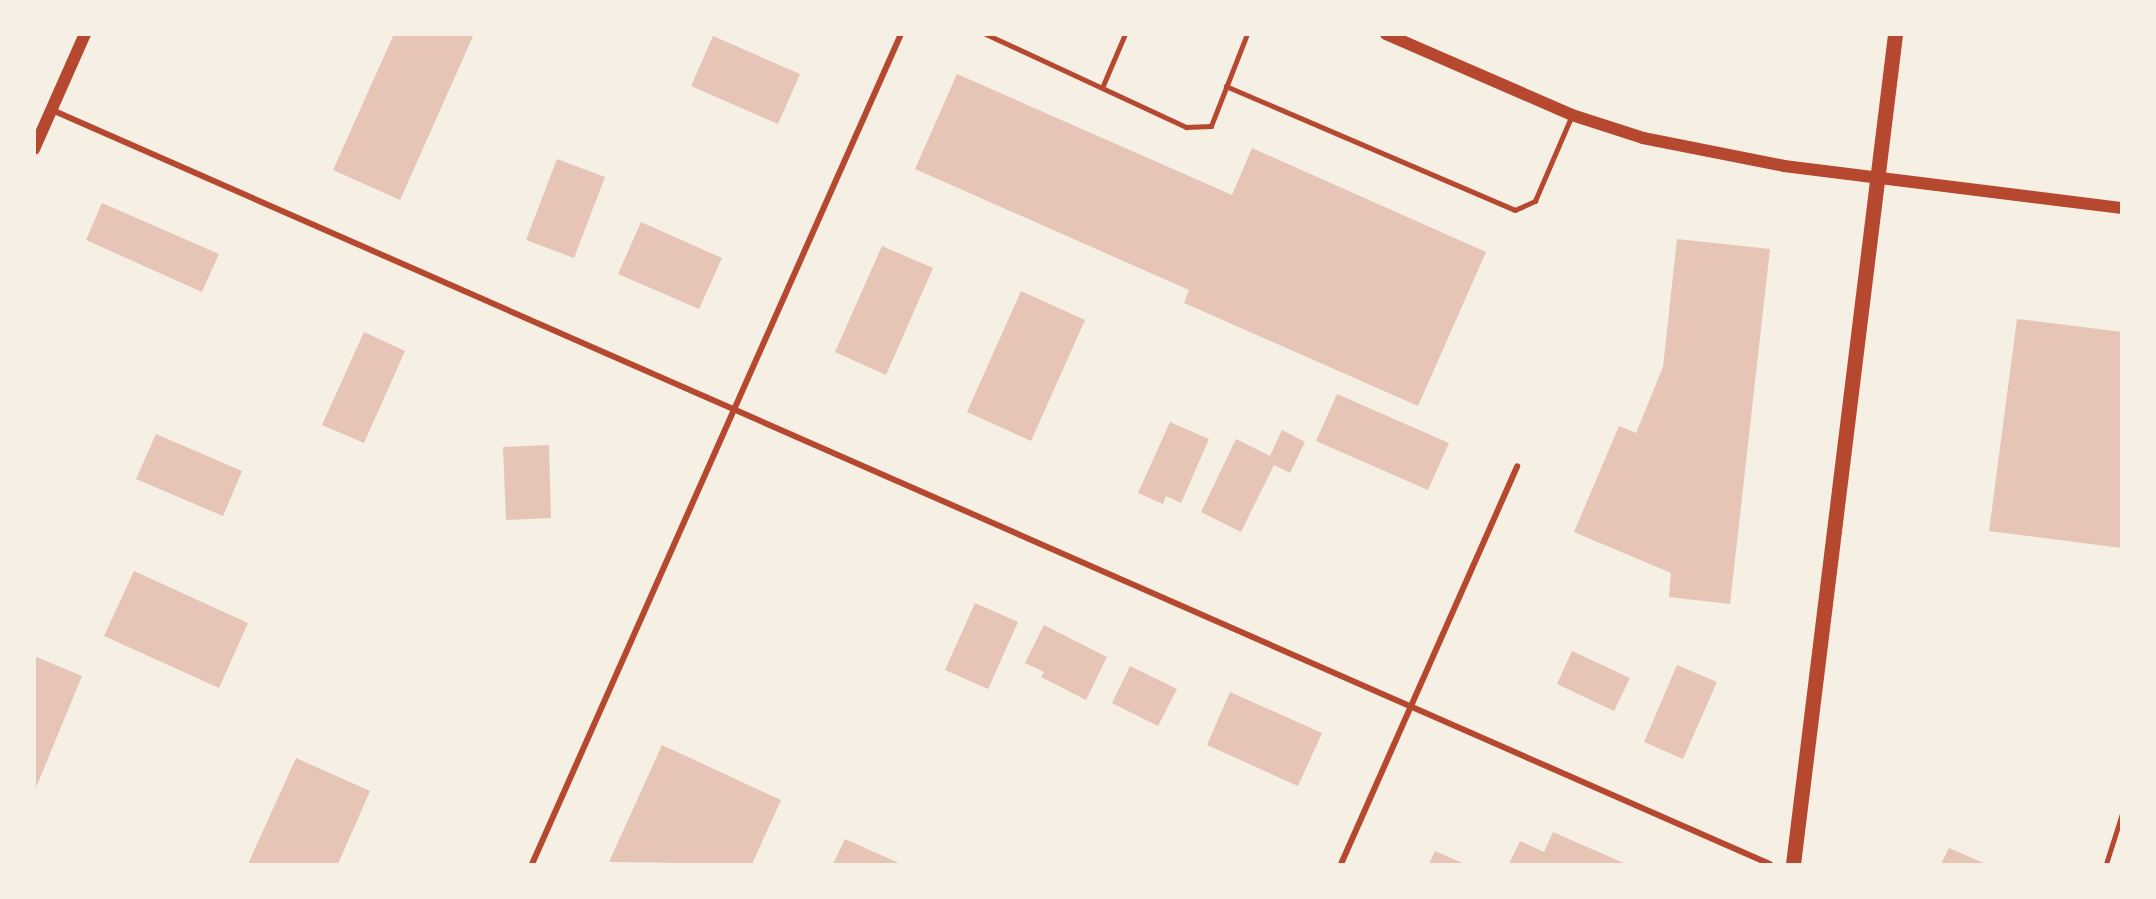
<!DOCTYPE html>
<html>
<head>
<meta charset="utf-8">
<style>
	body { margin:0 }
	#map { position:relative; width:2156px; height:899px; overflow:hidden; background:#f6efe4; font-family:Commissioner,sans-serif }
	div>[style] { position:absolute }
	.building>* { inset:0; background:#e6c5b7 }
	.service>* { height:4.5px; margin:-2.25px; padding:0 2.25px; transform-origin:2.25px; border-radius:2.25px; background:#b5482f }
	.minor>* { height:6px; margin:-3px; padding:0 3px; transform-origin:3px; border-radius:3px; background:#b5482f }
	.secondary>* { height:12px; margin:-6px; padding:0 6px; transform-origin:6px; border-radius:6px; background:#b5482f }
	.primary>* { height:15px; margin:-7.5px; padding:0 7.5px; transform-origin:7.5px; border-radius:7.5px; background:#b5482f }
	span { translate:-50% -50%; white-space:nowrap; text-align:center; line-height:1.15; -webkit-text-stroke:4.5px #f6efe4; paint-order:stroke }
	.frame { position:absolute; inset:0; border:36px solid #f6efe4; pointer-events:none }
</style>
</head>
<body>
<div id="map">
	<div class="building">
		<i style="clip-path:polygon(394px 34px,474px 34px,400px 200px,333px 170px)"></i>
		<i style="clip-path:polygon(713px 36px,800px 74px,778px 124px,691px 86px)"></i>
		<i style="clip-path:polygon(957px 74px,1232px 195px,1252px 148px,1486px 252px,1418px 406px,1184px 303px,1189px 290px,915px 169px)"></i>
		<i style="clip-path:polygon(557px 159px,605px 177px,574px 258px,526px 240px)"></i>
		<i style="clip-path:polygon(102px 203px,219px 254px,202px 292px,86px 240px)"></i>
		<i style="clip-path:polygon(641px 222px,722px 258px,699px 309px,618px 274px)"></i>
		<i style="clip-path:polygon(1677px 239px,1770px 249px,1730px 604px,1669px 597px,1671px 573px,1574px 532px,1619px 426px,1636px 433px,1663px 367px)"></i>
		<i style="clip-path:polygon(882px 246px,933px 268px,886px 375px,835px 352px)"></i>
		<i style="clip-path:polygon(1021px 291px,1085px 320px,1031px 441px,967px 412px)"></i>
		<i style="clip-path:polygon(2017px 319px,2122px 332px,2122px 548px,1989px 531px)"></i>
		<i style="clip-path:polygon(364px 332px,405px 351px,364px 443px,322px 425px)"></i>
		<i style="clip-path:polygon(1337px 394px,1449px 443px,1428px 490px,1316px 441px)"></i>
		<i style="clip-path:polygon(1170px 422px,1209px 439px,1181px 503px,1166px 496px,1163px 504px,1138px 493px)"></i>
		<i style="clip-path:polygon(1282px 430px,1305px 442px,1290px 473px,1274px 465px,1241px 532px,1201px 512px,1236px 439px,1270px 456px)"></i>
		<i style="clip-path:polygon(156px 434px,242px 471px,223px 516px,136px 479px)"></i>
		<i style="clip-path:polygon(549px 445px,551px 518px,506px 520px,503px 447px)"></i>
		<i style="clip-path:polygon(134px 571px,248px 623px,219px 688px,104px 636px)"></i>
		<i style="clip-path:polygon(975px 603px,1018px 622px,988px 689px,945px 670px)"></i>
		<i style="clip-path:polygon(1044px 625px,1107px 657px,1086px 700px,1041px 677px,1044px 672px,1025px 663px)"></i>
		<i style="clip-path:polygon(1572px 651px,1630px 678px,1614px 711px,1557px 684px)"></i>
		<i style="clip-path:polygon(34px 656px,82px 676px,35px 790px,34px 790px)"></i>
		<i style="clip-path:polygon(1677px 665px,1717px 682px,1683px 759px,1644px 742px)"></i>
		<i style="clip-path:polygon(1130px 666px,1177px 689px,1158px 726px,1112px 703px)"></i>
		<i style="clip-path:polygon(1230px 692px,1322px 733px,1298px 786px,1207px 745px)"></i>
		<i style="clip-path:polygon(662px 745px,781px 800px,752px 864px,609px 862px)"></i>
		<i style="clip-path:polygon(296px 758px,370px 791px,338px 864px,248px 864px)"></i>
		<i style="clip-path:polygon(1553px 832px,1626px 864px,1509px 864px,1520px 841px,1544px 852px)"></i>
		<i style="clip-path:polygon(845px 839px,901px 864px,833px 864px)"></i>
		<i style="clip-path:polygon(1949px 848px,1986px 864px,1941px 864px)"></i>
		<i style="clip-path:polygon(1435px 851px,1465px 864px,1429px 864px)"></i>
	</div>
	<div class="service">
		<i style="left:986px;top:34px;width:221px;rotate:24.9deg"></i>
		<i style="left:1186px;top:127px;width:25px;rotate:-2deg"></i>
		<i style="left:1211px;top:126px;width:99px;rotate:-68.6deg"></i>
		<i style="left:1226px;top:86px;width:314px;rotate:23.2deg"></i>
		<i style="left:1515px;top:210px;width:22px;rotate:-24deg"></i>
		<i style="left:1535px;top:201px;width:94px;rotate:-66.7deg"></i>
		<i style="left:1102px;top:88px;width:59px;rotate:-66.9deg"></i>
		<i style="left:2106px;top:864px;width:52px;rotate:-72.3deg"></i>
	</div>
	<div class="minor">
		<i style="left:52px;top:110px;width:1876px;rotate:23.7deg"></i>
		<i style="left:532px;top:864px;width:908px;rotate:-66.03deg"></i>
		<i style="left:1341px;top:864px;width:435px;rotate:-66.1deg"></i>
	</div>
	<div class="secondary">
		<i style="left:1386px;top:34px;width:203px;rotate:23.5deg"></i>
		<i style="left:1572px;top:115px;width:75px;rotate:17.9deg"></i>
		<i style="left:1643px;top:138px;width:144px;rotate:11.2deg"></i>
		<i style="left:1784px;top:166px;width:341px;rotate:7.1deg"></i>
		<i style="left:34px;top:149px;width:126px;rotate:-66.1deg"></i>
	</div>
	<div class="primary">
		<i style="left:1793px;top:864px;width:836px;rotate:-82.99deg"></i>
	</div>
	<div class="frame"></div>
</div>
</body>
</html>
